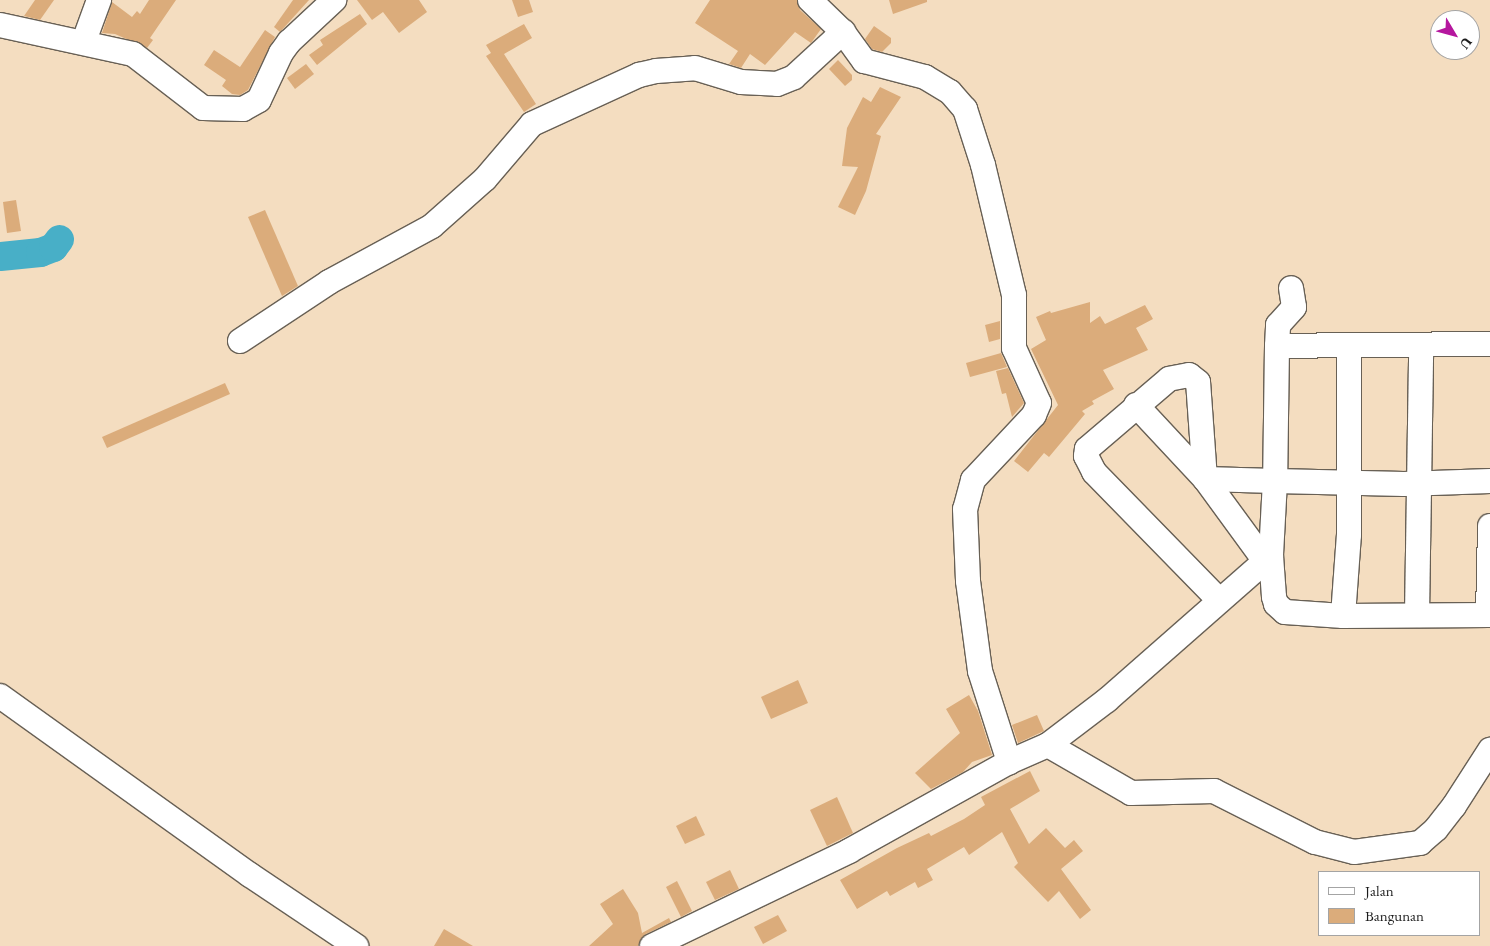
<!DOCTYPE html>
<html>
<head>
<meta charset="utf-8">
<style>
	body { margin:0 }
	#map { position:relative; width:1490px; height:946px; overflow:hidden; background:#f4ddc0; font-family:"EB Garamond",serif }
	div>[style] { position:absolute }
	.river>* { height:29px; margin:-14.5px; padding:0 14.5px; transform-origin:14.5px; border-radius:14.5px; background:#48afc7 }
	.building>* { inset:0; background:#dbac7b }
	.roads { filter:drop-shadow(1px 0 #686055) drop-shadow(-1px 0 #686055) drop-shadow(0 1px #686055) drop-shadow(0 -1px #686055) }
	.minor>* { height:24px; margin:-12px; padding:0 12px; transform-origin:12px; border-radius:12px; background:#fff }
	span { translate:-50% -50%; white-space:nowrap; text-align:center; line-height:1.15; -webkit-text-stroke:4px #fff; paint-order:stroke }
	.legend { position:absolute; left:1318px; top:871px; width:162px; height:65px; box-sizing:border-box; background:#fff; border:1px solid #a4a4a4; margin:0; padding:6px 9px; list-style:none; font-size:15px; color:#1c1c1c }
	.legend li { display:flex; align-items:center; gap:10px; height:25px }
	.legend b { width:25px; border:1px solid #a4a4a4 }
	.north { position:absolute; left:1430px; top:10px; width:50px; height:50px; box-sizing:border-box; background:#fff; border:1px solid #a4a4a4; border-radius:50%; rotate:127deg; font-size:14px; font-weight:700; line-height:20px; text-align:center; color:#1c1c1c }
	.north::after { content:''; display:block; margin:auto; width:18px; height:22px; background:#b5179e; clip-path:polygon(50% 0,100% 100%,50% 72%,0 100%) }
</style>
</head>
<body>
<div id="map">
	<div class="river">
		<i style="left:0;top:256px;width:40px;rotate:-5.7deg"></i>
		<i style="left:40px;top:252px;width:14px;rotate:-21deg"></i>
		<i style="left:53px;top:247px;width:10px;rotate:-53deg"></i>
	</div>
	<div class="building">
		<i style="clip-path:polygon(35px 0,54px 0,40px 20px,24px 16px)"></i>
		<i style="clip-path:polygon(149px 0,176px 0,150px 38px,153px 40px,147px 48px,115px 34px,102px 33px,112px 2px,132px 17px,137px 11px,140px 14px)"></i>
		<i style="clip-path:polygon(293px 0,309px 0,280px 32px,274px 27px)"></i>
		<i style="clip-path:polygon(357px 0,419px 0,427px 12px,399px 33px,383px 12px,372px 20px)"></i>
		<i style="clip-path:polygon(512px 0,529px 0,533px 12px,518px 17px)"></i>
		<i style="clip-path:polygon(710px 0,797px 0,800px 10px,821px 29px,811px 43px,795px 32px,765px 65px,750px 54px,741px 68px,729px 64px,738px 51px,695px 23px)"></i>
		<i style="clip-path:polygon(889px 0,927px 0,927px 2px,893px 14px)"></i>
		<i style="clip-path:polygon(360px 14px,367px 24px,317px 65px,309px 55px,323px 45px,320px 40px)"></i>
		<i style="clip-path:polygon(524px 24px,532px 38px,504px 54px,536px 104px,524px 112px,486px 56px,491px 53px,486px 45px)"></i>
		<i style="clip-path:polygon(874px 26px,891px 38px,891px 43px,882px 52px,872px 49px,865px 39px)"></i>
		<i style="clip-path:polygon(265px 30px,275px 37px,248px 90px,240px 95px,232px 94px,222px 86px,226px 80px,204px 65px,214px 50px,240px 67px)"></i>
		<i style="clip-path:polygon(838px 60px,852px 75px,852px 80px,845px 86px,829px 69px)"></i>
		<i style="clip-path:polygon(306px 64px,314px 74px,295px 89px,287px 78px)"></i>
		<i style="clip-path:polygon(880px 87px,901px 97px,876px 134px,881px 136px,866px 191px,855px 215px,838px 207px,858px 167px,842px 166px,847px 128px,863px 97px,871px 102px)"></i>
		<i style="clip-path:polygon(16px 200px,21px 231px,7px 233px,3px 202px)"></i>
		<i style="clip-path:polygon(265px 210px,298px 286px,282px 296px,248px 217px)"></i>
		<i style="clip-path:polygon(1090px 302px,1090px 323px,1100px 316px,1105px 324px,1145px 305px,1153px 319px,1136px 328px,1148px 350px,1103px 370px,1114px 389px,1092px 401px,1094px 404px,1082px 411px,1085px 414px,1049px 457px,1044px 453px,1028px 472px,1014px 461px,1058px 405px,1031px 349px,1046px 340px,1036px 317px,1050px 311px,1051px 313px)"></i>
		<i style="clip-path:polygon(1000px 321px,1000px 339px,989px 342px,985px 325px)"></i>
		<i style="clip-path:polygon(1001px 353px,1007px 367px,970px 377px,966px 363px)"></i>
		<i style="clip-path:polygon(1008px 368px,1024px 403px,1012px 417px,1006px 393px,1002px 394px,996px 371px)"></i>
		<i style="clip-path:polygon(225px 383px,230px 394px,107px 448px,102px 437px)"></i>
		<i style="clip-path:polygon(798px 680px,808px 703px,771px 719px,761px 697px)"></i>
		<i style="clip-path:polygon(969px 695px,978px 711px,992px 755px,972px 762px,963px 772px,931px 789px,915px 773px,960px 733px,946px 709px)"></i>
		<i style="clip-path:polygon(1037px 715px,1044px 731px,1018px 743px,1012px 725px)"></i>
		<i style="clip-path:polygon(1030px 771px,1040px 791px,1010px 809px,1029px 844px,1046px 828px,1065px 848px,1074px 840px,1083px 851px,1061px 869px,1091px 910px,1080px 919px,1059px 891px,1048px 902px,1014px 867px,1018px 863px,1002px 832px,969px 855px,964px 847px,927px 869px,933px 880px,918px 888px,915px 882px,890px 896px,887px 891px,857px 909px,840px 880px,897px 848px,929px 833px,931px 836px,964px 819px,985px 805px,981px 797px)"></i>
		<i style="clip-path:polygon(837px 797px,853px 833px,827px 846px,810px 810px)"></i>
		<i style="clip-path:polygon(696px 816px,705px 835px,685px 844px,676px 826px)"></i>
		<i style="clip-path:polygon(730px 870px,739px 889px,715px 900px,706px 882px)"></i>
		<i style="clip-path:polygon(677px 881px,692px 911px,681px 917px,666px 887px)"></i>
		<i style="clip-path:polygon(623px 889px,638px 913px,642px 933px,669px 918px,671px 922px,646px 934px,638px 946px,589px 946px,613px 924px,600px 904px)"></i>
		<i style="clip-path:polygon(778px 915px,787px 931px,763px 944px,754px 927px)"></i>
		<i style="clip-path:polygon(444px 929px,473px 946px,434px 946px)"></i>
	</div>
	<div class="roads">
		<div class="minor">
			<i style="left:810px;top:0;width:46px;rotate:44.1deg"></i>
			<i style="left:843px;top:32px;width:36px;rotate:54deg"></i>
			<i style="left:864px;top:61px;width:63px;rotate:14.7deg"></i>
			<i style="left:925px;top:77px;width:29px;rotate:31deg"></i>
			<i style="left:950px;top:92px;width:23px;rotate:49deg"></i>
			<i style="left:965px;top:109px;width:59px;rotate:72.2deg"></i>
			<i style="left:983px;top:165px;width:134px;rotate:76.6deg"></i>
			<i style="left:1014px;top:295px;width:53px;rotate:90deg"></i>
			<i style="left:1014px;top:348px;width:60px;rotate:65.6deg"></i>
			<i style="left:1039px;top:403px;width:13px;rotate:113deg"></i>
			<i style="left:1034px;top:415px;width:89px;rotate:133.2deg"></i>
			<i style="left:973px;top:480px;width:30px;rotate:105deg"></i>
			<i style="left:965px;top:509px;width:72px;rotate:87.6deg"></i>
			<i style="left:968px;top:581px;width:91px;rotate:82.4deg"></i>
			<i style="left:980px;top:671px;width:96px;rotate:72.3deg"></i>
			<i style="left:0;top:25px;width:136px;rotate:12.3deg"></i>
			<i style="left:133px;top:54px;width:88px;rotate:37.6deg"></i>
			<i style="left:203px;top:108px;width:40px;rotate:1.4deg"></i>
			<i style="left:243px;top:109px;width:18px;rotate:-29deg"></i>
			<i style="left:259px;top:100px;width:52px;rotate:-64.9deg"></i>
			<i style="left:281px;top:53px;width:14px;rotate:-54deg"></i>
			<i style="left:289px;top:42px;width:62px;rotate:-43deg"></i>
			<i style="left:84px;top:41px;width:44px;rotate:-69.9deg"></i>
			<i style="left:240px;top:341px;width:107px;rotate:-33.5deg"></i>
			<i style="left:329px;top:282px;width:117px;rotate:-28.5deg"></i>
			<i style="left:432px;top:226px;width:71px;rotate:-41.6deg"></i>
			<i style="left:485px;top:179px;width:72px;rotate:-49.5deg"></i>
			<i style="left:532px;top:124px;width:118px;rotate:-24.6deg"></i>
			<i style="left:639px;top:75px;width:17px;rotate:-13deg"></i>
			<i style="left:656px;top:71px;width:39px;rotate:-4deg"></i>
			<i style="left:695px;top:68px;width:48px;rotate:16.9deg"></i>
			<i style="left:741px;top:82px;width:36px;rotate:3deg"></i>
			<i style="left:777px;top:84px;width:18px;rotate:-22deg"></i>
			<i style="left:794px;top:77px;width:67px;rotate:-42.6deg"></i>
			<i style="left:1490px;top:344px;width:213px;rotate:179.5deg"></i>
			<i style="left:1277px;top:346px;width:135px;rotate:90.8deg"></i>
			<i style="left:1275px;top:481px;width:129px;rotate:1.3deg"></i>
			<i style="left:1404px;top:484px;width:86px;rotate:-2deg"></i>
			<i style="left:1277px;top:346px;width:21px;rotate:-87deg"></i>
			<i style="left:1278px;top:325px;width:24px;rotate:-48deg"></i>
			<i style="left:1294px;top:307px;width:19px;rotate:-99deg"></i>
			<i style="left:1136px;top:405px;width:101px;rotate:47deg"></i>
			<i style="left:1205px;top:479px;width:102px;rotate:53.8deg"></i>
			<i style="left:1205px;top:479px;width:97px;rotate:-94.1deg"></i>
			<i style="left:1198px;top:382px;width:11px;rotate:-142deg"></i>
			<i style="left:1189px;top:375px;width:20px;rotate:169deg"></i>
			<i style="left:1169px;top:379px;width:108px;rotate:139.5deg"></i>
			<i style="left:1087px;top:449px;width:7px;rotate:98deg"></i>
			<i style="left:1086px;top:456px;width:18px;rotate:63deg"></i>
			<i style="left:1094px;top:472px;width:177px;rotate:45.7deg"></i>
			<i style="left:1205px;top:479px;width:70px;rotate:1.6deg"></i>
			<i style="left:1275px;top:481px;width:75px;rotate:93.1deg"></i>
			<i style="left:1271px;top:556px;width:41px;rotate:85.8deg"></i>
			<i style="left:1274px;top:597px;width:7px;rotate:74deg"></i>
			<i style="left:1276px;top:604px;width:12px;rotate:42deg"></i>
			<i style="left:1285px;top:612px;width:58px;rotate:3.9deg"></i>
			<i style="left:1343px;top:616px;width:147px;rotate:-0.4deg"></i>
			<i style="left:1417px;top:615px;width:268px;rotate:-89.1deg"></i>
			<i style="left:1488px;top:615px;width:89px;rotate:-88.7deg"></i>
			<i style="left:1343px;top:616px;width:81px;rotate:-85.8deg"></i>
			<i style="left:1349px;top:535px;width:188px;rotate:-90deg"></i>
			<i style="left:0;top:696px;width:307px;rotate:35.6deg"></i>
			<i style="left:250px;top:875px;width:128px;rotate:33.8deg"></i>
			<i style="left:1048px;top:745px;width:74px;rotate:-37.3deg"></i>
			<i style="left:1107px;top:700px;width:218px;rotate:-41.3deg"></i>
			<i style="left:652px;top:946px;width:219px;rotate:-25.7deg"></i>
			<i style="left:849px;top:851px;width:183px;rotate:-29.1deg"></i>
			<i style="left:1009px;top:762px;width:43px;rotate:-23.6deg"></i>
			<i style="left:1048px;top:745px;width:96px;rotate:30deg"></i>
			<i style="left:1131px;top:793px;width:83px;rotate:-1.4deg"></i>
			<i style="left:1214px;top:791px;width:113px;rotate:26.8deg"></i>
			<i style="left:1315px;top:842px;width:40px;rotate:14.4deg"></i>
			<i style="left:1354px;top:852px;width:67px;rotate:-7.8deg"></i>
			<i style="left:1420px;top:843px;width:21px;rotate:-41deg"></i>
			<i style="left:1436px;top:829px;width:29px;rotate:-52deg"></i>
			<i style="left:1454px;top:806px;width:67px;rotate:-57.3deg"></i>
		</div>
	</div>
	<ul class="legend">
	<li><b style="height:6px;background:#fff"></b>Jalan</li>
	<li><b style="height:14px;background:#dbac7b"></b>Bangunan</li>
	</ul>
	<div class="north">U</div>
</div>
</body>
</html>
